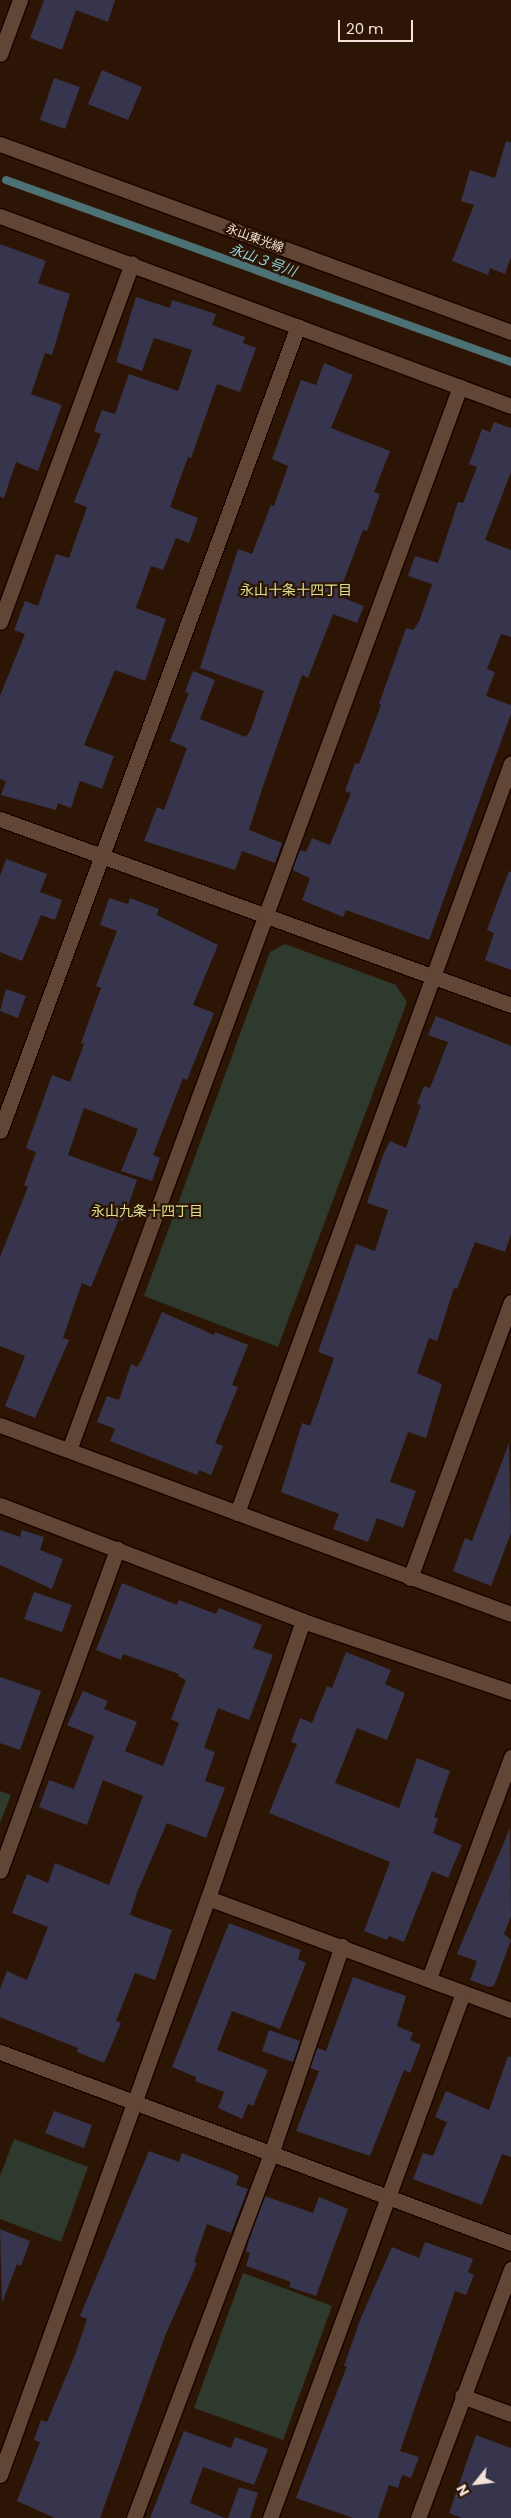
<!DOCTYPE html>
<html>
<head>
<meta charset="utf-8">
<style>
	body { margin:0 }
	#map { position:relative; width:511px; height:2518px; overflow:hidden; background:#2d1505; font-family:Poppins,"Noto Sans JP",sans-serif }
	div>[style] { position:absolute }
	.green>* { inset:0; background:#2e3a2e }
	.stream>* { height:8px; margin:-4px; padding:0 4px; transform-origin:4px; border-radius:4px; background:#4d7275 }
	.building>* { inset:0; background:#37354d }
	.roads { filter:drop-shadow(1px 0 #140200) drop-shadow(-1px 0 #140200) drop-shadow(0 1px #140200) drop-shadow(0 -1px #140200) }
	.minor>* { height:15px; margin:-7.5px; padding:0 7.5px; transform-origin:7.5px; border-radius:7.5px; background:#624635 }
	span { translate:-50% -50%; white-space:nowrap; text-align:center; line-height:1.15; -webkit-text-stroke:4.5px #2d1505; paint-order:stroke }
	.street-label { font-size:12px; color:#f5e3d9 }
	.water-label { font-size:14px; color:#8fd6de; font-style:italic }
	.neighbourhood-label { font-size:14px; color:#d9e092 }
	.north { position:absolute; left:451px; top:2458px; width:50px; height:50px; -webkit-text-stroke:4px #2d1505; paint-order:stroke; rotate:241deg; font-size:14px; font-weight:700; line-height:20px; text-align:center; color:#f5e3d9 }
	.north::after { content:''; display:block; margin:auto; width:18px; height:22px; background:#f5e3d9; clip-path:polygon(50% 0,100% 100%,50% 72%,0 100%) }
	.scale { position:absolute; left:338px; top:20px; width:75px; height:22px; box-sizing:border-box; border:2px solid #f5e3d9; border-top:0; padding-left:6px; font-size:15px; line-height:18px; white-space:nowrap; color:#f5e3d9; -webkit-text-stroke:4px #2d1505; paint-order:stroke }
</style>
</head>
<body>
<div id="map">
	<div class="green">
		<i style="clip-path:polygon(285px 944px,396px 985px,407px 1002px,278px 1347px,144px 1296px,270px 952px)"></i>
		<i style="clip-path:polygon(0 1791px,11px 1795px,0 1823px)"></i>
		<i style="clip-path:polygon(14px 2139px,88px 2167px,61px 2242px,0 2219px,0 2176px)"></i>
		<i style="clip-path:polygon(243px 2273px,332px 2306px,283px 2440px,194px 2408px)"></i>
	</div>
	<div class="stream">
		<i style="left:6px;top:180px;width:537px;rotate:19.82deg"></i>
	</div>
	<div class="building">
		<i style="clip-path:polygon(44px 0,115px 0,108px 22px,76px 10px,62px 50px,30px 38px)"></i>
		<i style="clip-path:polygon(102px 70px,142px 87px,128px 120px,88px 104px)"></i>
		<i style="clip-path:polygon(54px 78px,80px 87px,65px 129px,40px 120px)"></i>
		<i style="clip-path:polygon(506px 141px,511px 142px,511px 257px,505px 274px,490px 268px,488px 275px,452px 261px,474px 205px,461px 201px,470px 170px,495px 178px)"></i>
		<i style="clip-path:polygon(0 244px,46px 261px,38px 283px,70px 294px,52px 355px,45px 353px,31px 394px,62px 405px,38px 471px,16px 462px,4px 498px,0 497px)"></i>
		<i style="clip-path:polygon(136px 297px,170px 308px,172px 300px,216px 314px,212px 325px,245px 337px,243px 343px,256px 348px,240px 392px,217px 384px,191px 458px,188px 457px,170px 507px,198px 518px,189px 543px,176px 538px,163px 570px,151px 566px,136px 608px,166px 619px,145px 681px,115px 670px,84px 745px,114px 756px,102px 789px,80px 781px,71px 808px,58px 803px,56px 810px,1px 795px,6px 781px,0 779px,0 696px,25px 634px,14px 630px,25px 601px,38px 606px,56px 554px,69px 558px,87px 507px,74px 502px,101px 434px,94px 431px,102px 410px,115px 414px,129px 374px,178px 391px,192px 350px,154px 338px,142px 371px,116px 362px)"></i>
		<i style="clip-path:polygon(324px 363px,353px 375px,331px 428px,390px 451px,374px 492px,380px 494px,367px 531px,363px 530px,338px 596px,364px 606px,357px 623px,333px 614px,308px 678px,302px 675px,263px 786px,249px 830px,282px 843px,275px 863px,242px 851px,235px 870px,144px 841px,157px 807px,164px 810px,187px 748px,170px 741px,189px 693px,185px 692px,193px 671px,215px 680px,200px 719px,246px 737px,251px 729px,264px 691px,200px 668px,238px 549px,252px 554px,271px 505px,274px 506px,288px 466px,272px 459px,301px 380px,316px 385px)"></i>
		<i style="clip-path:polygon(494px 422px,511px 428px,511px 472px,485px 540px,511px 550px,511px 637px,501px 634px,487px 669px,495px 672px,486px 696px,511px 705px,511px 714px,429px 940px,346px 910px,343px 917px,302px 900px,310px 878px,292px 870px,300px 850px,306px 852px,312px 838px,330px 845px,351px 793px,345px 791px,355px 763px,359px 764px,381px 705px,379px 704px,406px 628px,413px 630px,419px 622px,432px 584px,408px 576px,415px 556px,438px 563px,458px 502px,463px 503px,477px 467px,469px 464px,482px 429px,490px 432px)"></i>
		<i style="clip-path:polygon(6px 859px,47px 874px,40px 892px,62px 900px,55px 920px,41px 915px,22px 961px,0 952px,0 876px)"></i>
		<i style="clip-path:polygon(509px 871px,511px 872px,511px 970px,485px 960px,494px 933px,487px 930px)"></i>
		<i style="clip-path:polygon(109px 898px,128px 904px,130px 898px,159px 909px,157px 915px,218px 945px,193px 1005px,214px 1013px,187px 1080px,183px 1078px,153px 1155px,160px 1158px,152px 1181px,121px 1171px,138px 1129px,84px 1108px,68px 1155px,137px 1180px,123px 1221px,119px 1219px,91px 1287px,82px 1283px,63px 1338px,69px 1340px,35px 1418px,5px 1406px,25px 1356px,0 1346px,0 1257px,28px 1187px,24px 1185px,36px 1152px,26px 1148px,52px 1075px,70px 1082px,84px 1044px,81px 1043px,101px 988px,96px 986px,117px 931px,100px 925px)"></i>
		<i style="clip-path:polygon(6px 989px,26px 996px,18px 1018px,0 1011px)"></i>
		<i style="clip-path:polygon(436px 1016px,511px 1046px,511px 1234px,505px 1252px,475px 1242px,457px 1289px,454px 1288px,437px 1341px,429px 1338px,417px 1373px,442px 1384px,426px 1438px,408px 1432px,390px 1482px,416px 1491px,403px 1528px,377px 1518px,368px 1542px,333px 1529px,339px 1514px,281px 1492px,302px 1423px,310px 1426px,334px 1358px,318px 1352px,356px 1244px,375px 1251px,388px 1210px,367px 1203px,383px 1155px,390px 1141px,406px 1148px,421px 1105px,417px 1104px,424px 1086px,430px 1088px,448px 1042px,428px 1035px)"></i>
		<i style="clip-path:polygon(162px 1312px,214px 1335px,215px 1332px,248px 1345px,232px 1385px,238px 1387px,215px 1443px,223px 1446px,211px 1475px,199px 1470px,197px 1475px,110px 1441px,115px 1429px,97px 1422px,107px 1396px,119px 1400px,131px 1364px,137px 1367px,142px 1359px)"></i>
		<i style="clip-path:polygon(509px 1443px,511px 1533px,491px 1586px,453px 1571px,465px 1538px,472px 1541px)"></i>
		<i style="clip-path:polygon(0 1530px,20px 1537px,22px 1530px,44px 1537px,40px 1550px,63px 1559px,52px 1589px,0 1565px)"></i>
		<i style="clip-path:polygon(122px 1583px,177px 1605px,179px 1600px,216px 1614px,219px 1608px,262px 1625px,253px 1648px,273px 1655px,249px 1720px,218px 1708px,204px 1748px,215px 1752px,205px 1781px,225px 1788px,206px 1838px,167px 1823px,138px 1890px,130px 1915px,172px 1930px,155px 1980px,135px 1973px,116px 2021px,121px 2023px,104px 2063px,77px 2052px,78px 2048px,0 2017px,0 1989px,7px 1971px,27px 1980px,48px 1927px,12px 1913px,27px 1874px,48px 1883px,55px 1863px,109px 1885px,143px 1796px,103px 1780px,87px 1825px,39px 1807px,49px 1780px,74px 1789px,94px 1736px,67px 1725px,83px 1691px,108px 1701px,104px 1709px,137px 1722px,125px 1751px,163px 1766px,179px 1723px,171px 1719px,186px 1680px,178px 1676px,179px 1674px,123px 1654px,121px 1660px,96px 1650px)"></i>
		<i style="clip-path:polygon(34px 1592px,72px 1605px,62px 1632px,24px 1619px)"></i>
		<i style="clip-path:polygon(346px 1652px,391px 1670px,385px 1684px,405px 1693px,387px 1740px,357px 1728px,335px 1783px,399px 1808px,417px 1758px,450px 1771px,434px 1817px,438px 1819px,433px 1833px,462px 1845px,448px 1878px,432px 1871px,404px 1942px,389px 1936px,387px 1940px,364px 1931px,390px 1862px,269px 1813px,297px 1744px,291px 1742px,300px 1718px,312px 1723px,327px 1686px,332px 1688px)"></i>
		<i style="clip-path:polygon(0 1677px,41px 1691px,20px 1750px,0 1743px)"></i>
		<i style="clip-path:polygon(510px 1828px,511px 1916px,504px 1934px,511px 1940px,494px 1986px,489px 1987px,470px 1980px,477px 1961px,457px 1954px)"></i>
		<i style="clip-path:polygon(229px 1923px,301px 1950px,298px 1959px,306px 1963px,280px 2029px,232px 2011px,217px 2050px,268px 2070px,253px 2106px,248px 2104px,242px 2119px,218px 2108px,224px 2092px,195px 2081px,196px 2077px,172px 2067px)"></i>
		<i style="clip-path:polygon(353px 1977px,406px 1996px,397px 2026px,413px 2033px,410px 2040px,421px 2045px,410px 2073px,404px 2070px,370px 2156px,296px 2131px,319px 2071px,310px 2068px,317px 2048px,326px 2051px)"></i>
		<i style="clip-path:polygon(269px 2030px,300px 2041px,293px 2062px,262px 2051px)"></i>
		<i style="clip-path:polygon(508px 2056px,511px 2057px,511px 2157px,502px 2154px,482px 2205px,413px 2179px,423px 2153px,433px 2156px,447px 2122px,435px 2117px,446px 2091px,489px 2110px)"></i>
		<i style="clip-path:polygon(54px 2111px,92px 2125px,84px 2148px,45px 2133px)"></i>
		<i style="clip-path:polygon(149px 2151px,179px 2162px,182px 2153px,229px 2171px,239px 2176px,236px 2185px,248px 2189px,231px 2233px,207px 2224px,194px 2262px,197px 2263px,165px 2336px,100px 2518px,55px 2518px,17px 2501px,40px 2442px,34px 2440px,41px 2420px,47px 2422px,75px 2355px,87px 2319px,80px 2316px)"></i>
		<i style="clip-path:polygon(265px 2196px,313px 2213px,319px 2197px,348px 2209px,316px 2296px,289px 2287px,291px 2282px,246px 2266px,250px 2253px,246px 2252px,249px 2240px)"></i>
		<i style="clip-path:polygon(0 2229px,30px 2241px,21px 2266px,17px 2264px,2px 2303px)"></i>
		<i style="clip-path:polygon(425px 2242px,473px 2259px,468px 2272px,474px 2275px,466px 2295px,455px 2291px,400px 2451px,419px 2457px,411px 2478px,402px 2475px,398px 2488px,389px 2485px,378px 2518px,353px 2518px,296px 2498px,347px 2366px,344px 2366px,360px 2320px,392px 2247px,419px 2258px)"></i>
		<i style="clip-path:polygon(184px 2431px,231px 2448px,235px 2437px,268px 2449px,254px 2485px,203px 2467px,190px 2503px,225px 2518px,150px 2518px)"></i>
		<i style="clip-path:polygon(476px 2435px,511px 2448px,511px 2518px,462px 2518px,449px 2513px)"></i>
		<i style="clip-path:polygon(239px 2487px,258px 2493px,250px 2518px,228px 2518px)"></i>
	</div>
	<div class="roads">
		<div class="minor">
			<i style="left:0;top:54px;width:58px;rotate:-69.7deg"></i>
			<i style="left:0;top:144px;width:544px;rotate:20.2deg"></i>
			<i style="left:0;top:216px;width:545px;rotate:20.4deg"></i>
			<i style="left:0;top:622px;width:382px;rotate:-69.8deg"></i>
			<i style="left:0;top:819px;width:544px;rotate:20deg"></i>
			<i style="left:0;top:1131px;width:858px;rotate:-69.69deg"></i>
			<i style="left:0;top:1425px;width:545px;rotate:20.3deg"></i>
			<i style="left:69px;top:1450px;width:1133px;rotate:-69.81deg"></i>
			<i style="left:0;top:1505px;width:324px;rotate:20.9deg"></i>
			<i style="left:303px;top:1621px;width:220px;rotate:18.8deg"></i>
			<i style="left:237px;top:1513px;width:798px;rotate:-69.93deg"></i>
			<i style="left:410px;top:1578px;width:294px;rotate:-69.9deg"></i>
			<i style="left:0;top:1871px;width:343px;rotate:-70deg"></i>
			<i style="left:208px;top:1898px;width:323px;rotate:20.3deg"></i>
			<i style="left:429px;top:1978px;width:236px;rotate:-69.6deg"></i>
			<i style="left:0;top:2052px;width:546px;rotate:20.49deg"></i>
			<i style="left:462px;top:2396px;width:52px;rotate:20.2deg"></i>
			<i style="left:0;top:2475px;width:613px;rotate:-70.18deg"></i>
			<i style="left:208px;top:1898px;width:293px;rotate:-71.1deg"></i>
			<i style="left:134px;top:2518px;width:389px;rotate:-69.4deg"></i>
			<i style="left:271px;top:2154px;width:220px;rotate:-71.2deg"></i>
			<i style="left:270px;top:2518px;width:559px;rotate:-69.82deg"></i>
			<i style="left:418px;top:2518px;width:266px;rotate:-69.5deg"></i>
		</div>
	</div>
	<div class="street-label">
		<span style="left:255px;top:238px;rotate:20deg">永山東光線</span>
	</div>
	<div class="water-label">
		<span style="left:263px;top:260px;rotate:20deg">永山３号川</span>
	</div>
	<div class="neighbourhood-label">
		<span style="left:296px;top:590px">永山十条十四丁目</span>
		<span style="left:147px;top:1211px">永山九条十四丁目</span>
	</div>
	<div class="north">N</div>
	<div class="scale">20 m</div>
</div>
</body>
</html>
